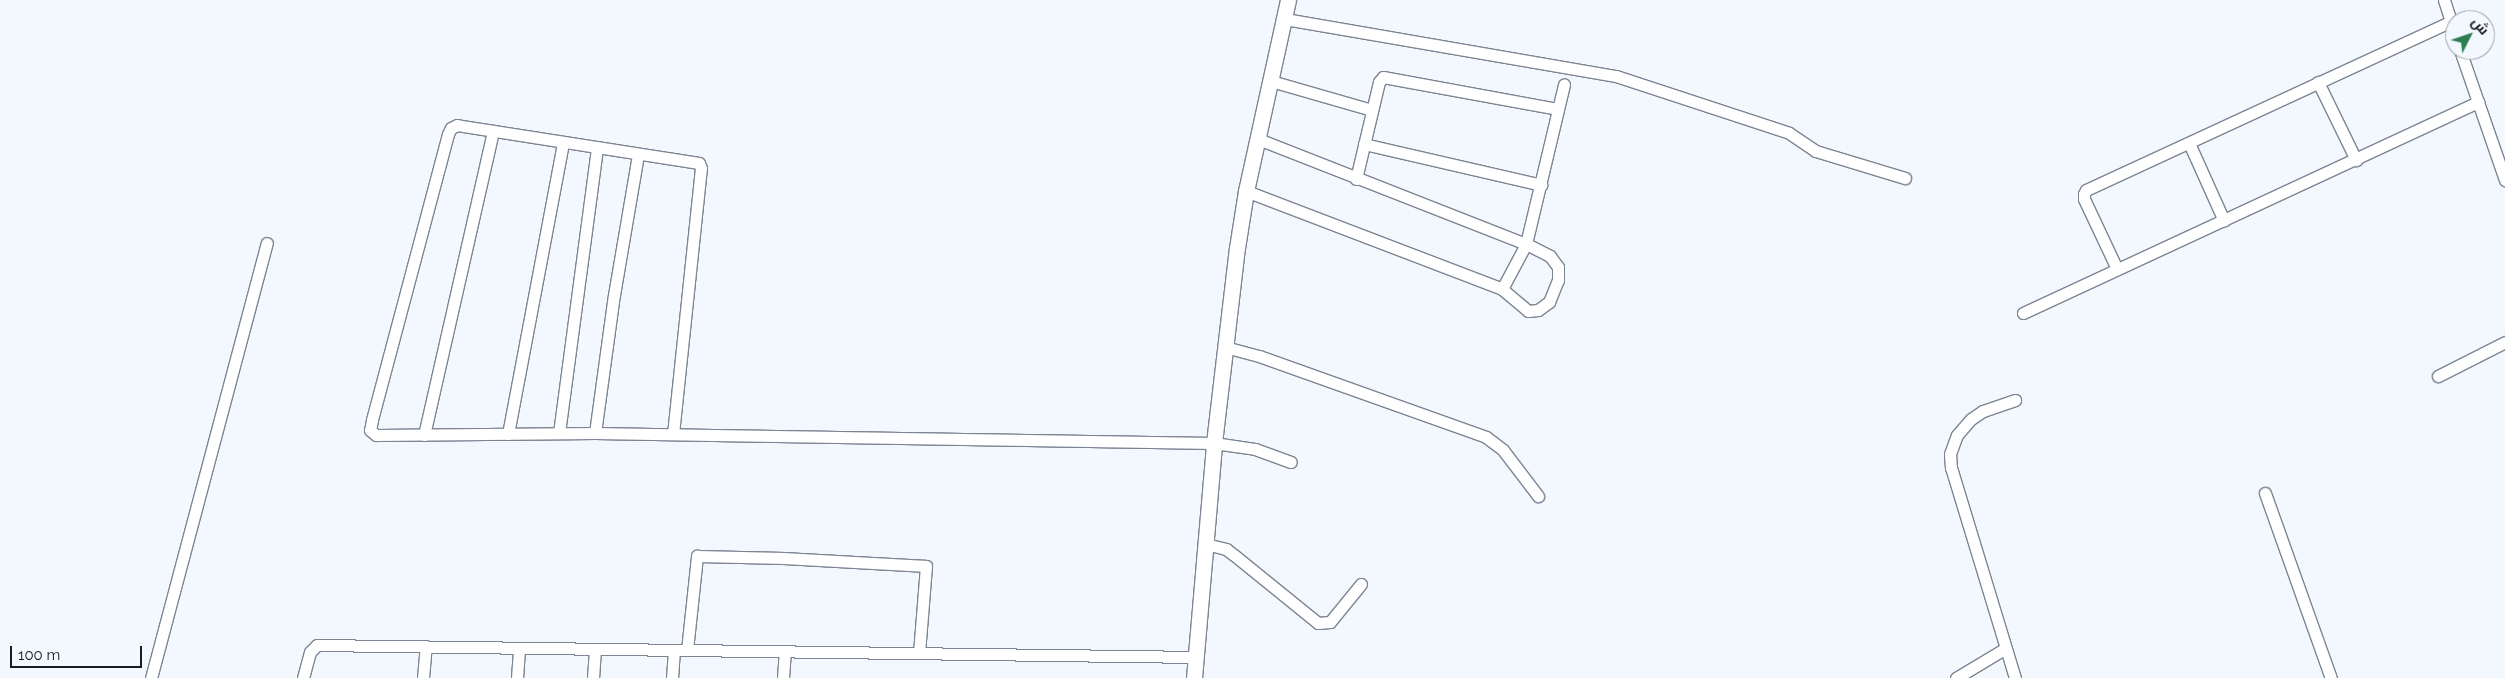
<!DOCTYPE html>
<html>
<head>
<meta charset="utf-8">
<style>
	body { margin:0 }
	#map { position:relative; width:2505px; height:678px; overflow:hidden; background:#f3f7fe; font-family:Raleway,Cairo,sans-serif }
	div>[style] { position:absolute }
	.roads { filter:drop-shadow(1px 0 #7c8594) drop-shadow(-1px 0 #7c8594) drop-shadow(0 1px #7c8594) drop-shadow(0 -1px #7c8594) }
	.minor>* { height:11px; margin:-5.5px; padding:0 5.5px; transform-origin:5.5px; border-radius:5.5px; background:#fff }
	.major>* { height:15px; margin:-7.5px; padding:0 7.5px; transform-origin:7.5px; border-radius:7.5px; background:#fff }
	span { translate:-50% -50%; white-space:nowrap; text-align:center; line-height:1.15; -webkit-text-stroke:5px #f3f7fe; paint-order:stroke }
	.north { position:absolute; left:2445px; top:10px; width:50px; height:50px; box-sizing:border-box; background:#f3f7fe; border:1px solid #9c9fa6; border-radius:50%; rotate:49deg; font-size:14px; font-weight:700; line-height:20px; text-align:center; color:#191c22 }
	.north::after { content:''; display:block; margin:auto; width:18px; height:22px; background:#2b7f52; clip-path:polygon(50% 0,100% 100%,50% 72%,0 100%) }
	.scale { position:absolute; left:10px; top:646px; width:132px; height:22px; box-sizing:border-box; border:2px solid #191c22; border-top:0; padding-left:6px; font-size:15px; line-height:18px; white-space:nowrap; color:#191c22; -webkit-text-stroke:4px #f3f7fe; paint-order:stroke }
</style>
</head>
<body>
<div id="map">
	<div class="roads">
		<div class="minor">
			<i style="left:2444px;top:0;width:36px;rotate:72deg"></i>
			<i style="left:1285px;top:19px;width:336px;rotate:9.8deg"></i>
			<i style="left:1616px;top:76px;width:182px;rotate:18.2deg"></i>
			<i style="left:1789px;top:133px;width:32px;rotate:34deg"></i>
			<i style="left:1816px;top:151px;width:93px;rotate:16.9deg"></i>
			<i style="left:2460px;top:50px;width:138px;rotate:70.9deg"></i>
			<i style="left:1271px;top:81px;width:105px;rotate:16deg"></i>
			<i style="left:2318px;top:82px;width:87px;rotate:64deg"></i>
			<i style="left:2189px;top:143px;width:85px;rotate:65.8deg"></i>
			<i style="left:1364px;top:144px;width:182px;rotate:13deg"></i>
			<i style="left:1356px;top:179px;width:100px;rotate:-76.7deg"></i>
			<i style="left:1379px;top:82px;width:6px;rotate:-51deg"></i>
			<i style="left:1383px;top:77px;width:177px;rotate:10.4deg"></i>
			<i style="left:1246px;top:191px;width:274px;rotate:20.9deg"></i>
			<i style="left:1502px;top:289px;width:34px;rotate:40deg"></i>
			<i style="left:1528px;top:311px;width:10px;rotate:-6deg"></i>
			<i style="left:1538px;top:310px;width:14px;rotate:-36deg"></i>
			<i style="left:1549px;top:302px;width:24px;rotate:-68deg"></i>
			<i style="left:1558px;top:280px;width:13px;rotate:-90deg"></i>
			<i style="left:1558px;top:267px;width:14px;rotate:-126deg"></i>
			<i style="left:1550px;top:256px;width:27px;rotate:-153deg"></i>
			<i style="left:1526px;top:244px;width:288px;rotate:-158.6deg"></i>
			<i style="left:2117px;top:269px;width:77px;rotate:-115.2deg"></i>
			<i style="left:2084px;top:199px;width:5px;rotate:-90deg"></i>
			<i style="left:2084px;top:194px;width:4px;rotate:-63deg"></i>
			<i style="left:2086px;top:190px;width:402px;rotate:-24.8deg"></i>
			<i style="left:1502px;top:289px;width:51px;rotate:-61.9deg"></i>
			<i style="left:1526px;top:244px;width:164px;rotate:-76.6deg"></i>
			<i style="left:2023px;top:313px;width:502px;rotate:-24.88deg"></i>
			<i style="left:1225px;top:347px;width:35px;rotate:15deg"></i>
			<i style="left:1259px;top:356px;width:241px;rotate:19.6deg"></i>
			<i style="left:1486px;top:437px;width:21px;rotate:37deg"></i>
			<i style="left:1503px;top:450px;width:58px;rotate:52.7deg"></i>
			<i style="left:2438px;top:376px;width:75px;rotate:-26.9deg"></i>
			<i style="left:559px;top:433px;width:288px;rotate:-82.4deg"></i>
			<i style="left:595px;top:433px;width:139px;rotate:-82.2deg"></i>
			<i style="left:614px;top:295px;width:142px;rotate:-80.3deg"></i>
			<i style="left:508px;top:434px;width:296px;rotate:-79.3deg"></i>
			<i style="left:673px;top:434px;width:267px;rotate:-84deg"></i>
			<i style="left:701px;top:168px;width:5px;rotate:-112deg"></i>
			<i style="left:699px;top:163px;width:245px;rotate:-171.1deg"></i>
			<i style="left:457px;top:125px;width:7px;rotate:153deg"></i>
			<i style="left:451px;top:128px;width:7px;rotate:117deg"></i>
			<i style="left:448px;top:134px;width:296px;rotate:104.9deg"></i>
			<i style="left:372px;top:420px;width:10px;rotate:101deg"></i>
			<i style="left:370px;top:430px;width:8px;rotate:40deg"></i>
			<i style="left:376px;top:435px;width:219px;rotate:-0.5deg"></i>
			<i style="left:595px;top:433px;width:118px;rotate:1deg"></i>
			<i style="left:713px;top:435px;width:501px;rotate:0.91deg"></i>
			<i style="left:1214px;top:443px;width:41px;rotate:8.3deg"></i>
			<i style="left:1255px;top:449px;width:38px;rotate:20deg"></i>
			<i style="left:424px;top:435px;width:312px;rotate:-77.2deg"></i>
			<i style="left:2265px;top:493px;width:196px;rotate:70.4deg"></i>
			<i style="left:1206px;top:544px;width:21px;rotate:14deg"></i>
			<i style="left:1226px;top:549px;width:10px;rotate:37deg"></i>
			<i style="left:1234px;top:555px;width:108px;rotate:39deg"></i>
			<i style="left:1318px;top:623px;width:12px;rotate:-5deg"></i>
			<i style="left:1330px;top:622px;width:49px;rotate:-50.8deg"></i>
			<i style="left:687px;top:650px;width:95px;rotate:-83.9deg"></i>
			<i style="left:697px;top:556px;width:87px;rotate:1.3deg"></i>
			<i style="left:784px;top:558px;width:142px;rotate:3.2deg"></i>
			<i style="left:926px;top:566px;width:87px;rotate:94.6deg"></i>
			<i style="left:151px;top:678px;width:450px;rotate:-75.1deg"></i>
			<i style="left:303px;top:678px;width:27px;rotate:-75deg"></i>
			<i style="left:310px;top:652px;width:10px;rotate:-45deg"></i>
			<i style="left:317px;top:645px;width:878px;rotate:0.78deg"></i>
			<i style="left:423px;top:678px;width:32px;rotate:-85deg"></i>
			<i style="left:517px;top:678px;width:30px;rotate:-86deg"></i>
			<i style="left:593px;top:678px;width:29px;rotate:-86deg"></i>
			<i style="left:672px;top:678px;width:28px;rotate:-86deg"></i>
			<i style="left:783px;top:678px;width:27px;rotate:-86deg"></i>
			<i style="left:1956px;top:678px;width:58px;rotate:-31deg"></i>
			<i style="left:2015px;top:678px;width:220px;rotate:-106.9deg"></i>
			<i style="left:1951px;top:468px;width:14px;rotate:-94deg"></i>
			<i style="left:1950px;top:454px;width:20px;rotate:-70deg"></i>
			<i style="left:1957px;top:435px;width:21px;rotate:-49deg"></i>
			<i style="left:1971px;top:419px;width:14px;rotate:-34deg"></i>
			<i style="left:1983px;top:411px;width:34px;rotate:-19deg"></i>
		</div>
		<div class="major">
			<i style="left:1194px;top:678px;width:236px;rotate:-85.1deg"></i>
			<i style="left:1214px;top:443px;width:196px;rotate:-83.3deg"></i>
			<i style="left:1237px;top:248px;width:58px;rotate:-81deg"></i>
			<i style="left:1246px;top:191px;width:196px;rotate:-77.6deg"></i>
		</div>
	</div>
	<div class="north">ش</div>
	<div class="scale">100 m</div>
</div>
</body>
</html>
